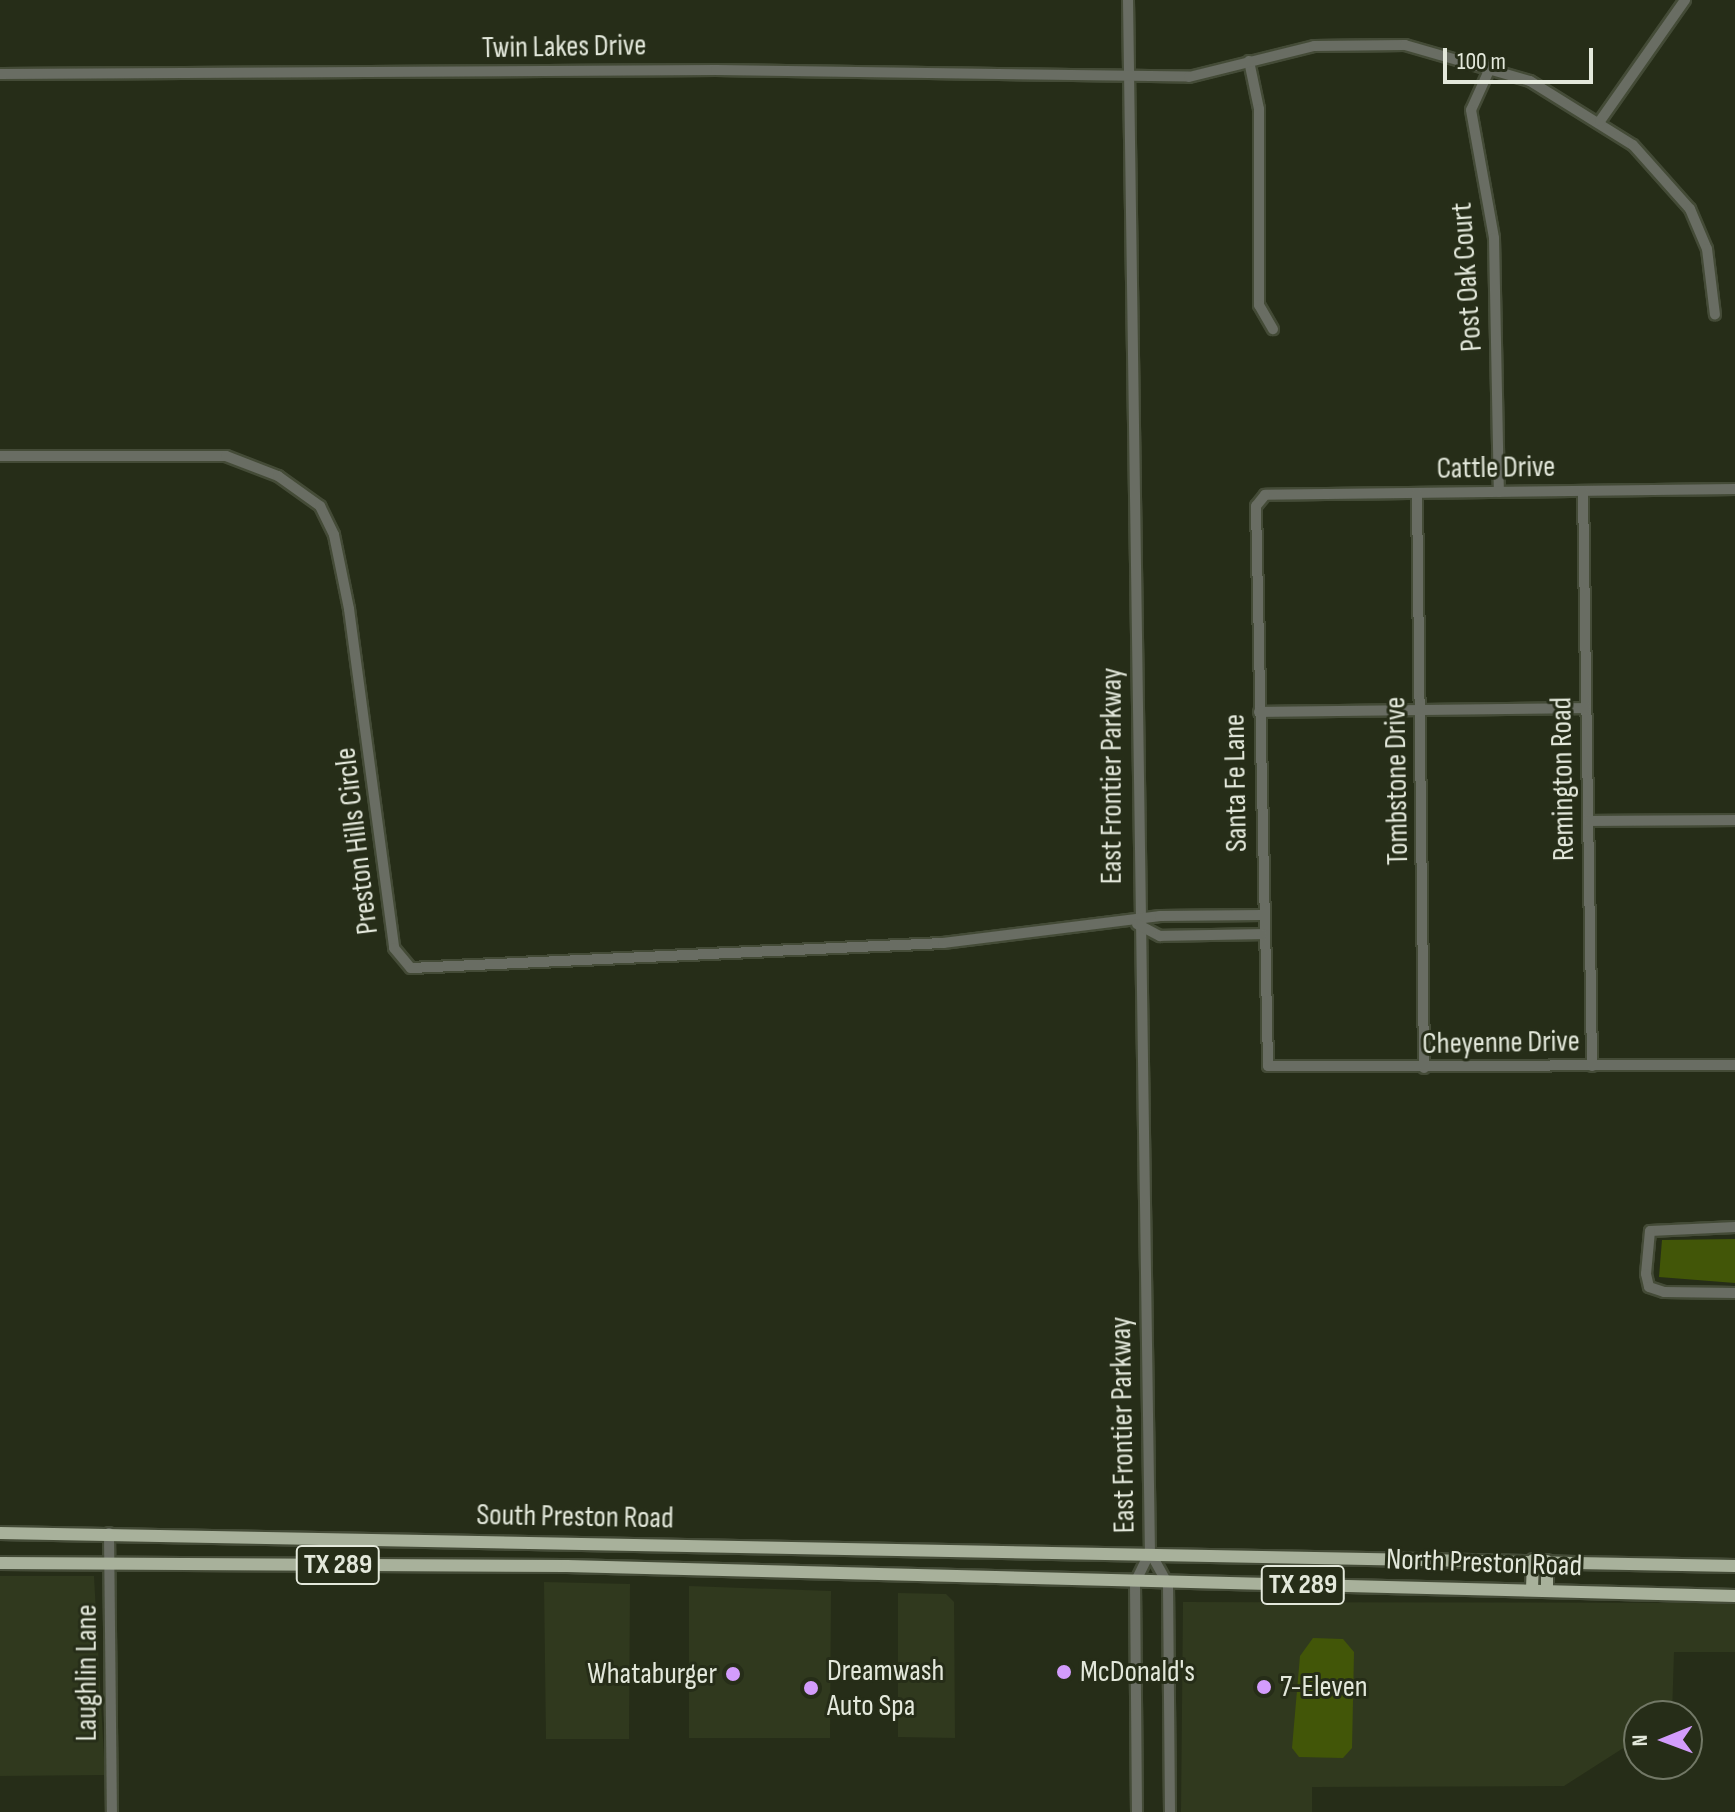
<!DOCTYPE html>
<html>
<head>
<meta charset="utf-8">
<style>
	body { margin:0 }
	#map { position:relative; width:1735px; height:1812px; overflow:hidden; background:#262d18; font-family:"Sofia Sans Condensed",sans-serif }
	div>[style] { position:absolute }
	.built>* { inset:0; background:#30391e }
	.green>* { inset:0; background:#425608 }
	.roads { filter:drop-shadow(2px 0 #444b37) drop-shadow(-2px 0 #444b37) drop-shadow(0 2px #444b37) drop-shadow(0 -2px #444b37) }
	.minor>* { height:10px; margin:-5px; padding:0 5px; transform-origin:5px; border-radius:5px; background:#696d63 }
	.major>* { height:12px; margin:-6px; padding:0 6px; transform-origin:6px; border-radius:6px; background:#a8b19b }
	.dots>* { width:22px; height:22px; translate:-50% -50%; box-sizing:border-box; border:4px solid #262d18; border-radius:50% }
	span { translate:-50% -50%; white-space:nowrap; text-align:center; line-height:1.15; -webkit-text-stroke:6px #262d18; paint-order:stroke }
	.shield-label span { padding:2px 6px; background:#262d18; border:2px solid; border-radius:6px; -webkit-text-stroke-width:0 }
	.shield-label { font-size:28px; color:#e3e8db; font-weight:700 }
	.street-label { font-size:30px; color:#e3e8db }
	.poi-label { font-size:30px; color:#e3e8db }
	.left { translate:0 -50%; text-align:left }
	.right { translate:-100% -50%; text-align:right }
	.north { position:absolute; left:1623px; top:1700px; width:80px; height:80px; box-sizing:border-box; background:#262d18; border:2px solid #727866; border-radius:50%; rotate:269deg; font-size:22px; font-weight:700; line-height:32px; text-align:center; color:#e3e8db }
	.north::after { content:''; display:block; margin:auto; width:28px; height:36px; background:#d39cfc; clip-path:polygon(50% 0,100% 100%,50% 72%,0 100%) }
	.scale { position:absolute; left:1443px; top:48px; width:150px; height:36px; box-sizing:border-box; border:4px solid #e3e8db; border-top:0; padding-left:10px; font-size:24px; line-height:28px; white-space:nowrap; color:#e3e8db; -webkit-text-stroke:6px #262d18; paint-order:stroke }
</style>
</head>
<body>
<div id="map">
	<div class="built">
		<i style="clip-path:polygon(0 1576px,94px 1576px,105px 1775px,0 1776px)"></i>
		<i style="clip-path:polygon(544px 1582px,630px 1584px,629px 1739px,546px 1739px)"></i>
		<i style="clip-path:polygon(689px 1586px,831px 1591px,830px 1738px,689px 1738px)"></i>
		<i style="clip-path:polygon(898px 1593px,946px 1594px,954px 1602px,955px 1738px,898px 1737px)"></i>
		<i style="clip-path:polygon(1183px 1602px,1735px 1603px,1735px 1652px,1674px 1652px,1672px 1716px,1639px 1716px,1639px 1738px,1564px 1786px,1312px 1787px,1312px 1812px,1181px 1812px)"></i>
	</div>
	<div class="green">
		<i style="clip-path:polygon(1735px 1239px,1735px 1283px,1659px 1277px,1662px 1240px)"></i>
		<i style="clip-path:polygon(1313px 1638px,1343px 1639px,1354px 1652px,1352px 1748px,1343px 1758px,1299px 1757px,1292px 1748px,1300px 1656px)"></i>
	</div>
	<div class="roads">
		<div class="minor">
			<i style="left:1128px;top:0;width:1552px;rotate:89.19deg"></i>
			<i style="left:1150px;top:1552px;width:34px;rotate:116deg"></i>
			<i style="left:1135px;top:1583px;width:229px;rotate:89.5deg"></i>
			<i style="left:1249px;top:61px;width:49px;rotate:78.2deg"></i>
			<i style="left:1259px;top:109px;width:196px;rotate:90deg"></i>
			<i style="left:1259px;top:305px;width:28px;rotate:60deg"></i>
			<i style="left:1491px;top:66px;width:48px;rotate:114.4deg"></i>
			<i style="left:1471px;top:110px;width:130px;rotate:79.8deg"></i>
			<i style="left:1494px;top:238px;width:254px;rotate:88.9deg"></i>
			<i style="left:0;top:74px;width:716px;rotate:-0.32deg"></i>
			<i style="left:716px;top:70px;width:473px;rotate:0.8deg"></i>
			<i style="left:1189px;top:77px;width:129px;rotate:-13.9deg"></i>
			<i style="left:1314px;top:46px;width:91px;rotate:-0.6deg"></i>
			<i style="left:1405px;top:45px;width:130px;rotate:16.1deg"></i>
			<i style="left:1530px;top:81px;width:121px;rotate:31.9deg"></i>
			<i style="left:1633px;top:145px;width:86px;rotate:48.3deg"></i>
			<i style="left:1690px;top:209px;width:43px;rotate:67deg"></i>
			<i style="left:1707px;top:249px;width:66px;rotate:83.1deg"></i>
			<i style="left:1600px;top:121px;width:148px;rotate:-54.9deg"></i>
			<i style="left:0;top:456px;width:226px"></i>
			<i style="left:226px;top:456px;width:56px;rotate:21deg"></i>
			<i style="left:278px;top:476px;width:52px;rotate:35.5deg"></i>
			<i style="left:320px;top:506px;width:32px;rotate:64deg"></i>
			<i style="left:334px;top:535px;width:76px;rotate:78.5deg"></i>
			<i style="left:349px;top:609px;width:342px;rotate:82.4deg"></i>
			<i style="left:394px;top:948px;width:26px;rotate:50deg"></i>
			<i style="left:411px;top:968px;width:533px;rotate:-2.69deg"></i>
			<i style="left:943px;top:943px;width:219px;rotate:-7.1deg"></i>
			<i style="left:1160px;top:916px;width:102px;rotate:-0.6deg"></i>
			<i style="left:1735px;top:489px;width:470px;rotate:179.3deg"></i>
			<i style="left:1265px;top:495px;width:14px;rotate:129deg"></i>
			<i style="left:1256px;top:506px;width:560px;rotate:88.77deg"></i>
			<i style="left:1268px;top:1066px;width:467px;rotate:-0.1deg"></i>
			<i style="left:1583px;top:491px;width:575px;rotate:89.1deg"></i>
			<i style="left:1417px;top:493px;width:575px;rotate:89.3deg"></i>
			<i style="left:1259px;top:712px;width:327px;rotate:-0.7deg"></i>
			<i style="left:1588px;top:821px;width:147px;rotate:-0.4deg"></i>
			<i style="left:1137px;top:924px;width:26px;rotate:28deg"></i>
			<i style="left:1160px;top:936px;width:102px;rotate:-1.1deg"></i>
			<i style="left:1735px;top:1227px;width:85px;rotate:177.3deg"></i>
			<i style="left:1650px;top:1231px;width:43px;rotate:95.3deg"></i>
			<i style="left:1646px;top:1274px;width:13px;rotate:77deg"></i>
			<i style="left:1649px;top:1287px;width:16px;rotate:18deg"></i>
			<i style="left:1664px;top:1292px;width:71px;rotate:0.8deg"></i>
			<i style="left:109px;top:1533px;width:279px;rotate:89.4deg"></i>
			<i style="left:1150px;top:1552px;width:37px;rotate:61deg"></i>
			<i style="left:1168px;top:1584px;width:228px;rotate:89.5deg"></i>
		</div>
		<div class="major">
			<i style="left:0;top:1533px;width:1735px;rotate:1.09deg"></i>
			<i style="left:0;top:1563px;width:567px;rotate:0.3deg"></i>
			<i style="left:567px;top:1566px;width:1168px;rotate:1.47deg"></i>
			<i style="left:1532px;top:1589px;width:29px;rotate:-88deg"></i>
			<i style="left:1547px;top:1590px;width:29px;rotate:-90deg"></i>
		</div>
	</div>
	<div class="dots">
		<i style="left:1064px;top:1672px;background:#d39cfc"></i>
		<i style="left:733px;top:1674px;background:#d39cfc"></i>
		<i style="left:1264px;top:1687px;background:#d39cfc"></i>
		<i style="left:811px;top:1688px;background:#d39cfc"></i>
	</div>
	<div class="shield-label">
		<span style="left:338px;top:1565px">TX 289</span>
		<span style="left:1303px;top:1585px">TX 289</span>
	</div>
	<div class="street-label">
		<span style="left:564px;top:47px;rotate:-1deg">Twin Lakes Drive</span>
		<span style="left:1467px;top:277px;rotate:-94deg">Post Oak Court</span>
		<span style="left:1496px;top:468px;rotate:-1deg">Cattle Drive</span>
		<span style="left:1112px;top:776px;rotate:-90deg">East Frontier Parkway</span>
		<span style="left:1563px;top:779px;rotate:-91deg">Remington Road</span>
		<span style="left:1397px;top:781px;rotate:-91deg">Tombstone Drive</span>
		<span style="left:1236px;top:783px;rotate:-91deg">Santa Fe Lane</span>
		<span style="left:357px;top:841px;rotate:-97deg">Preston Hills Circle</span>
		<span style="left:1501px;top:1043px;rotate:-1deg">Cheyenne Drive</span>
		<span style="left:1123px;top:1425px;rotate:-91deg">East Frontier Parkway</span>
		<span style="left:575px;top:1517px;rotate:1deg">South Preston Road</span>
		<span style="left:1484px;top:1563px;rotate:2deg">North Preston Road</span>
		<span style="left:87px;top:1673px;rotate:-90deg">Laughlin Lane</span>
	</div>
	<div class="poi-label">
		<span class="left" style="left:827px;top:1688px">Dreamwash<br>Auto Spa</span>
		<span class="left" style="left:1080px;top:1672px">McDonald's</span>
		<span class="right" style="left:717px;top:1674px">Whataburger</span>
		<span class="left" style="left:1280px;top:1687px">7-Eleven</span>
	</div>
	<div class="north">N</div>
	<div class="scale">100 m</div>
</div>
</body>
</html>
